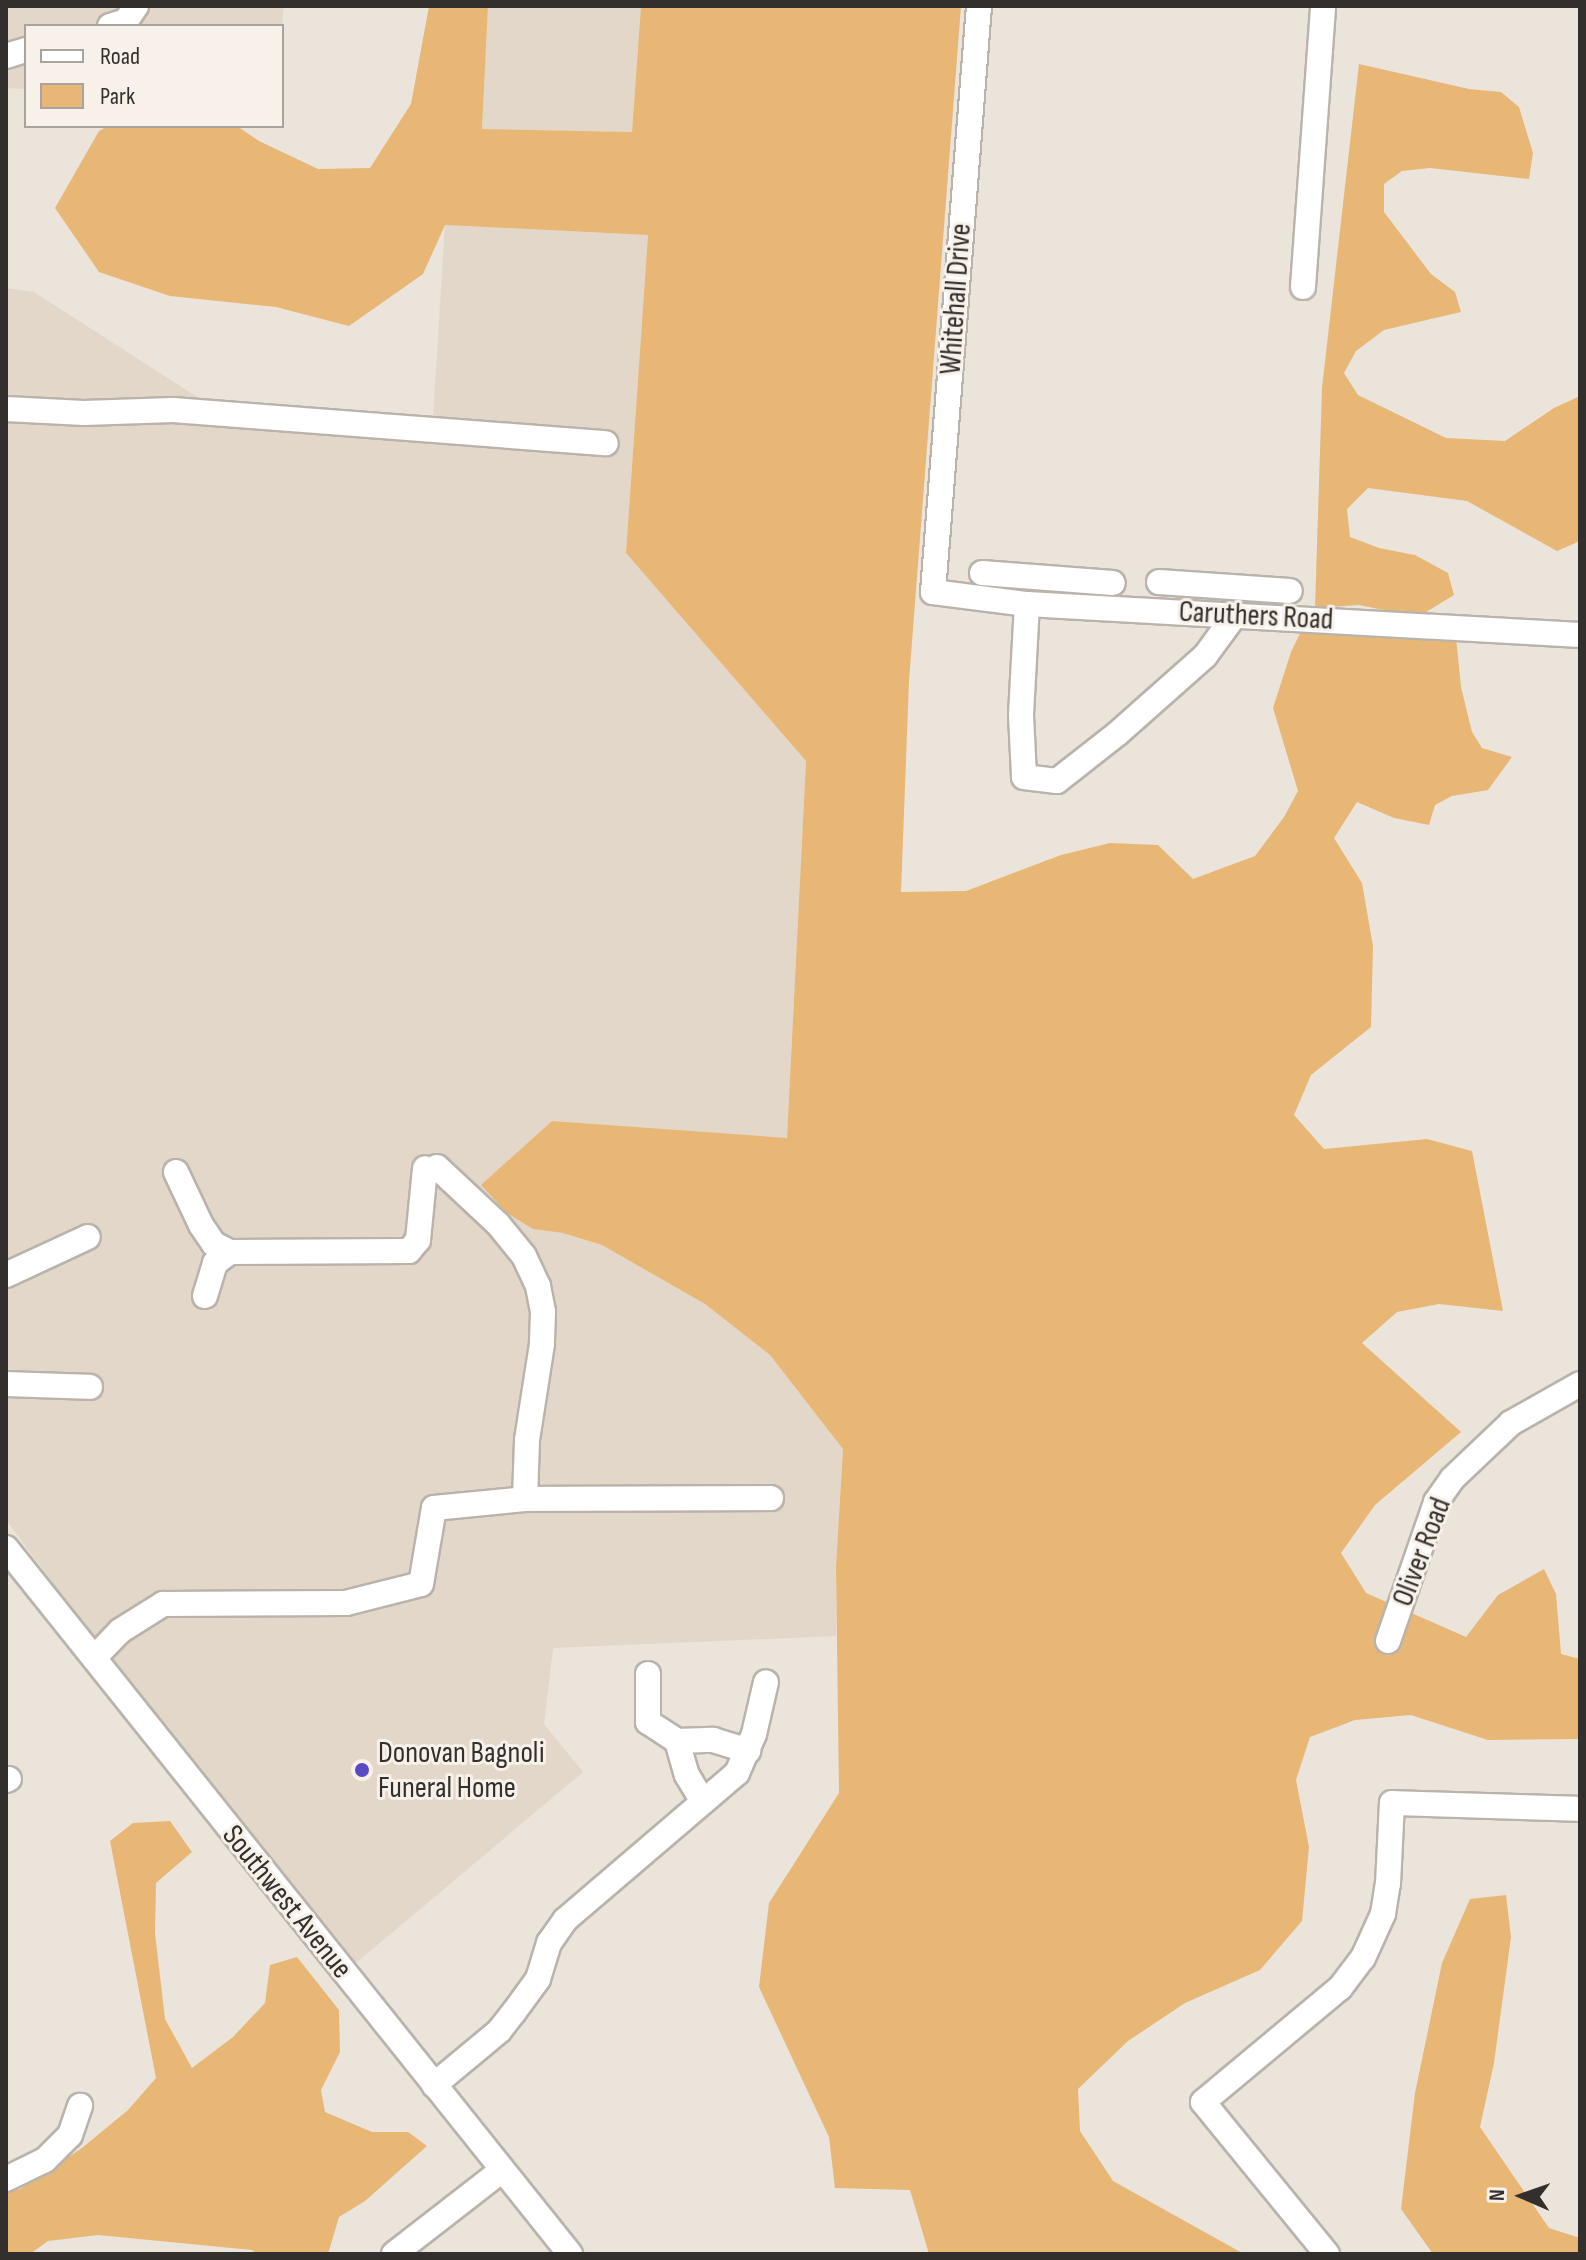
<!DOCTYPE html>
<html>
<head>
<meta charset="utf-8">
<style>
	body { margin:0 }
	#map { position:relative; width:1586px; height:2260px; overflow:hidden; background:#ebe4db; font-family:"Sofia Sans Condensed",sans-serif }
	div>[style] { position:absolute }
	.built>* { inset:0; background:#e2d7c9 }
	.green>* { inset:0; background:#e8b775 }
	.roads { filter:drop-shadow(2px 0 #bab3ab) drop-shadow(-2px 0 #bab3ab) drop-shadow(0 2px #bab3ab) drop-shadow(0 -2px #bab3ab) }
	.minor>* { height:24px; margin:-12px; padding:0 12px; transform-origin:12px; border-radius:12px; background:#fff }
	.dots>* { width:22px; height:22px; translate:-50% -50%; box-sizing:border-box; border:4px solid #f8f1e9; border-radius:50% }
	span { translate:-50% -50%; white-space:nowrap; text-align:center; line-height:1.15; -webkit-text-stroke:6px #f8f1e9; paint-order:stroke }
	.street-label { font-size:30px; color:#322f2c }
	.poi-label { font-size:30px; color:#322f2c }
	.left { translate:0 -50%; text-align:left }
	.frame { position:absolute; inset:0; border:8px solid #322f2c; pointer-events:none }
	.legend { position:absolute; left:24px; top:24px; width:260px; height:104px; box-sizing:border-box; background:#f8f1e9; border:2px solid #a9a39d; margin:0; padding:10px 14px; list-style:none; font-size:24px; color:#322f2c }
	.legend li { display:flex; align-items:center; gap:16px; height:40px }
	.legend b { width:40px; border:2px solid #a9a39d }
	.north { position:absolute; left:1482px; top:2156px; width:80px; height:80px; -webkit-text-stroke:6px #f8f1e9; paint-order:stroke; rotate:272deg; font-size:22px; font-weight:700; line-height:32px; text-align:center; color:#322f2c }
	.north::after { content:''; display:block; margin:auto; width:28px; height:36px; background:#322f2c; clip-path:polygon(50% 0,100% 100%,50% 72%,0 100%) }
</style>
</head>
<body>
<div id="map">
	<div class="built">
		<i style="clip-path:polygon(6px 6px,284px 6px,282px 26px,26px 26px,26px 89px,6px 88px)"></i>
		<i style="clip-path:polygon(488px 6px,641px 6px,632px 132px,482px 129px)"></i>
		<i style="clip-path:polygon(445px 225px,648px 235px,626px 553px,806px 761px,787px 1139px,552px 1121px,533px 1229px,563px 1233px,602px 1245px,705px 1304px,770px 1355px,843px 1449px,836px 1567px,836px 1636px,553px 1648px,544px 1724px,583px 1772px,356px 1963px,116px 1668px,6px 1520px,6px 288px,34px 292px,208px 404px,433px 418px)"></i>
	</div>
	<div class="green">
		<i style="clip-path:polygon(429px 6px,488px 6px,482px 129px,632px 132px,641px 6px,961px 6px,909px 681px,901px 892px,966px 891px,1061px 855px,1110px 843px,1158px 845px,1193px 879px,1255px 856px,1284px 817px,1298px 791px,1273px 708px,1291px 652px,1307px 619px,1455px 627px,1461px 687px,1472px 732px,1482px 748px,1512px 757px,1488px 790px,1452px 796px,1435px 805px,1429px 825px,1394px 818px,1357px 802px,1334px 838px,1362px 883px,1373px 946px,1371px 1027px,1311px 1075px,1294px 1115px,1324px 1149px,1427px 1139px,1472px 1151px,1503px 1311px,1439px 1304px,1397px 1312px,1362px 1343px,1461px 1432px,1375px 1505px,1341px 1553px,1366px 1593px,1466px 1637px,1498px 1595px,1544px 1569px,1556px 1594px,1561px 1654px,1580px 1659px,1580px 1739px,1488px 1740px,1411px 1715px,1355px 1720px,1310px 1737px,1296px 1780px,1309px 1847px,1302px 1921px,1260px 1970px,1185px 2003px,1128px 2041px,1078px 2089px,1080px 2131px,1113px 2181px,1244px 2254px,929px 2254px,910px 2190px,835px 2188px,829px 2137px,759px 1987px,769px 1903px,839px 1793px,836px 1567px,843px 1449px,770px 1355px,705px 1304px,602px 1245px,563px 1233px,533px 1229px,507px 1213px,481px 1185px,552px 1121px,787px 1138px,806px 761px,626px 553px,648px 235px,445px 225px,423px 274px,349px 326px,276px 307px,170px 296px,99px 272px,55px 208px,99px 131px,108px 126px,237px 126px,259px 141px,318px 169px,370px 168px,411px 104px)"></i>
		<i style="clip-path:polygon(1359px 64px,1469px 89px,1501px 92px,1519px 107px,1533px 153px,1529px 179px,1430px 168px,1402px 171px,1384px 184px,1384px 212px,1431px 274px,1455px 292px,1461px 312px,1384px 330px,1356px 351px,1344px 373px,1358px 395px,1446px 438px,1505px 441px,1554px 408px,1580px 396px,1580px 541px,1557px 551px,1467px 501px,1368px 488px,1347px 509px,1350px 537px,1379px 548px,1415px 555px,1448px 573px,1454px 595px,1418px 617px,1359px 605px,1315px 608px,1322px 388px)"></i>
		<i style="clip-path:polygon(170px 1821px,192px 1852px,156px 1883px,155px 1933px,165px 2019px,192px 2068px,233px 2037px,265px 2003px,270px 1965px,297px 1957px,339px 2010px,340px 2052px,321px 2090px,325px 2112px,372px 2132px,408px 2132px,427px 2146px,365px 2201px,339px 2217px,328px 2254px,257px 2254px,252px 2250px,98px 2235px,48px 2241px,30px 2254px,6px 2254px,6px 2191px,20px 2189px,82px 2148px,128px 2110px,156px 2078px,110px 1841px,133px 1823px)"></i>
		<i style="clip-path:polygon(1506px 1895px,1511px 1937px,1494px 2063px,1480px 2127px,1549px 2228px,1580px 2238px,1580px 2254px,1433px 2254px,1401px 2209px,1415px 2093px,1442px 1963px,1470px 1899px)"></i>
	</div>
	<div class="roads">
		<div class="minor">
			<i style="left:979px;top:6px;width:588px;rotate:94.49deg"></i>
			<i style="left:933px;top:592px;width:95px;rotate:7.3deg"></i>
			<i style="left:1027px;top:604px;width:554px;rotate:3.21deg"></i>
			<i style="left:110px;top:26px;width:17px;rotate:-17deg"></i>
			<i style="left:126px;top:21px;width:18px;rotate:-56deg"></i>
			<i style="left:6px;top:56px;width:21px;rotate:-17deg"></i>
			<i style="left:1303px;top:287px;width:282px;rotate:-85.9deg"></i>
			<i style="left:6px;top:409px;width:78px;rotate:2.9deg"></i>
			<i style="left:84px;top:413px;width:89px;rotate:-1.9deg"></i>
			<i style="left:173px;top:410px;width:434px;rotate:4.4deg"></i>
			<i style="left:982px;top:573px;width:131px;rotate:4.4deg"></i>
			<i style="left:1159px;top:582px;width:131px;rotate:3.9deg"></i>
			<i style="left:1027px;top:604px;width:111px;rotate:93.1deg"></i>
			<i style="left:1021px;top:715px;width:62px;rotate:87.2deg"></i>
			<i style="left:1024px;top:777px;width:33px;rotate:7deg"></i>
			<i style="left:1057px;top:781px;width:76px;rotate:-38.1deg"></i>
			<i style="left:1117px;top:734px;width:118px;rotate:-41.6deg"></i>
			<i style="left:1205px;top:656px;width:51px;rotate:-53.8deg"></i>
			<i style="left:437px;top:1167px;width:83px;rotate:43.1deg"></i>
			<i style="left:498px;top:1224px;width:41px;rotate:50.9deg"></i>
			<i style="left:524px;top:1256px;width:33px;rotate:65deg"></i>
			<i style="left:538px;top:1286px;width:26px;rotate:79deg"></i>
			<i style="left:543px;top:1312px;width:32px;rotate:92deg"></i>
			<i style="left:542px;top:1344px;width:97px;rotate:98.9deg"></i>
			<i style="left:527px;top:1440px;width:59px;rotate:91.9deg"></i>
			<i style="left:176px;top:1172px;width:59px;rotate:64.7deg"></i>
			<i style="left:201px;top:1225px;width:23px;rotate:56deg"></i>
			<i style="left:214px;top:1244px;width:18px;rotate:27deg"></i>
			<i style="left:6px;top:1275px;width:90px;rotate:-24.9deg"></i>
			<i style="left:205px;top:1296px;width:34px;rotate:-73deg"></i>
			<i style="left:215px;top:1263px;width:19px;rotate:-36deg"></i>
			<i style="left:230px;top:1252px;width:179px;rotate:-0.3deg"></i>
			<i style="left:409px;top:1251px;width:14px;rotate:-51deg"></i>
			<i style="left:418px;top:1240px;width:72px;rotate:-84.4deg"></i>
			<i style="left:6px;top:1384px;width:84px;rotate:2deg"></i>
			<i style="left:6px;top:1548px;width:904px;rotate:51.38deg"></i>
			<i style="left:1388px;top:1641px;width:147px;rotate:-70.9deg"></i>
			<i style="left:1436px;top:1502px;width:28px;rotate:-55deg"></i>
			<i style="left:1452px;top:1479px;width:81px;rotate:-43.5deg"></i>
			<i style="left:1511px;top:1423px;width:79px;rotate:-29.5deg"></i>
			<i style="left:94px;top:1658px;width:37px;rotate:-46deg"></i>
			<i style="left:120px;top:1631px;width:51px;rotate:-32.1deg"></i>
			<i style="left:163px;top:1604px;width:183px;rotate:-0.3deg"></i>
			<i style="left:346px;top:1603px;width:77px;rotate:-14.2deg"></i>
			<i style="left:421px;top:1584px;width:77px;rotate:-80.3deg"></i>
			<i style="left:434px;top:1508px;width:91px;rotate:-5.6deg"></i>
			<i style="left:525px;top:1499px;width:246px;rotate:-0.2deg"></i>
			<i style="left:648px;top:1674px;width:48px;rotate:90deg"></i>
			<i style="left:648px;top:1722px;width:35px;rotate:33deg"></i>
			<i style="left:677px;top:1741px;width:35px;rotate:74deg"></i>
			<i style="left:687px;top:1775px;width:31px;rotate:59deg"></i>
			<i style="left:677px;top:1741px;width:36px;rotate:-2deg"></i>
			<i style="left:713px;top:1740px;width:37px;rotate:17deg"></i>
			<i style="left:6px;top:1780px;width:3px;rotate:-18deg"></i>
			<i style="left:434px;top:2085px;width:85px;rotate:-39.7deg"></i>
			<i style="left:499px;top:2031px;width:24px;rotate:-52deg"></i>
			<i style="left:514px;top:2012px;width:41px;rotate:-54deg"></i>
			<i style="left:538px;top:1979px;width:38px;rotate:-73deg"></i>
			<i style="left:549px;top:1943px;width:28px;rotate:-55deg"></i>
			<i style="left:565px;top:1920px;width:226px;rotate:-40.5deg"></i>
			<i style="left:737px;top:1773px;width:43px;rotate:-66.4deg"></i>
			<i style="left:754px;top:1734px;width:53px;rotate:-77deg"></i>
			<i style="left:6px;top:2179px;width:43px;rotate:-26deg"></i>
			<i style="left:45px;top:2160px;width:35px;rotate:-45deg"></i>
			<i style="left:70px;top:2135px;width:31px;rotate:-71deg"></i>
			<i style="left:394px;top:2254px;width:135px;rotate:-37.8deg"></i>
			<i style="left:1327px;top:2254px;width:196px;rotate:-129.2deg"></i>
			<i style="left:1203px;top:2102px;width:178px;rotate:-39.8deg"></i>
			<i style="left:1340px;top:1988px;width:38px;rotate:-53deg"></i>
			<i style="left:1363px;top:1958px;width:48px;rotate:-65.6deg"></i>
			<i style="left:1383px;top:1914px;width:30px;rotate:-81deg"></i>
			<i style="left:1388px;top:1884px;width:81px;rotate:-87.2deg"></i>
			<i style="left:1392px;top:1803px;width:188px;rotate:1.8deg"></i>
		</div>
	</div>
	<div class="dots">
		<i style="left:362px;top:1770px;background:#5b4ac2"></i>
	</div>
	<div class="street-label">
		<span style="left:956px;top:299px;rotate:-86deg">Whitehall Drive</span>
		<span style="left:1256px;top:616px;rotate:3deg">Caruthers Road</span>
		<span style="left:1422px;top:1552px;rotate:-69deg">Oliver Road</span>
		<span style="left:287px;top:1902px;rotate:51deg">Southwest Avenue</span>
	</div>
	<div class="poi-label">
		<span class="left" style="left:378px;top:1770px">Donovan Bagnoli<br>Funeral Home</span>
	</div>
	<div class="frame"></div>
	<ul class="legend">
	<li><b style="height:10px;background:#fff"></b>Road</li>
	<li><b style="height:22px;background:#e8b775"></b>Park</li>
	</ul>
	<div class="north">N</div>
</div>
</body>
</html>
